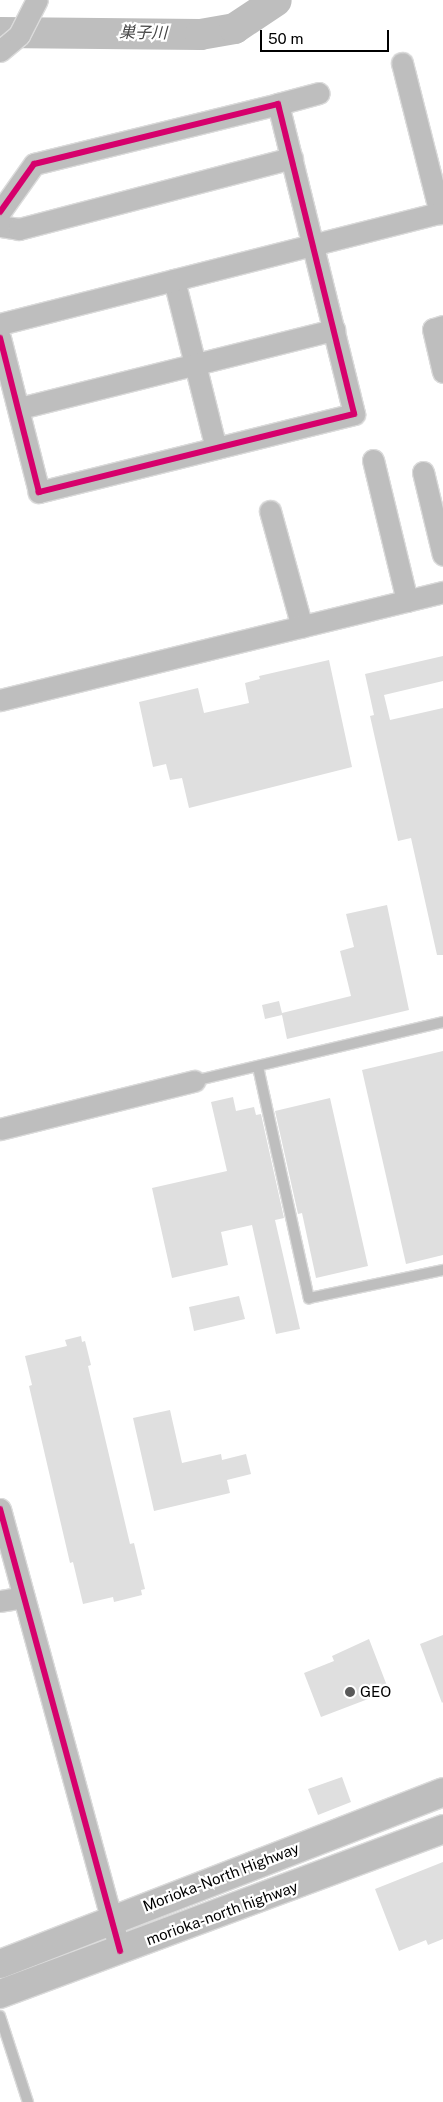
<!DOCTYPE html>
<html>
<head>
<meta charset="utf-8">
<style>
	body { margin:0 }
	#map { position:relative; width:443px; height:2102px; overflow:hidden; background:#fff; font-family:"Public Sans","Noto Sans JP",sans-serif }
	div>[style] { position:absolute }
	.river>* { height:31px; margin:-15.5px; padding:0 15.5px; transform-origin:15.5px; border-radius:15.5px; background:#bebebe }
	.building>* { inset:0; background:#dfdfdf }
	.roads { filter:drop-shadow(1px 0 #dbdbdb) drop-shadow(-1px 0 #dbdbdb) drop-shadow(0 1px #dbdbdb) drop-shadow(0 -1px #dbdbdb) }
	.service>* { height:10px; margin:-5px; padding:0 5px; transform-origin:5px; border-radius:5px; background:#bebebe }
	.minor>* { height:21px; margin:-10.5px; padding:0 10.5px; transform-origin:10.5px; border-radius:10.5px; background:#bebebe }
	.trunk>* { height:28px; margin:-14px; padding:0 14px; transform-origin:14px; border-radius:14px; background:#bebebe }
	.cycleway>* { height:6px; margin:-3px; padding:0 3px; transform-origin:3px; border-radius:3px; background:#d6006c }
	.dots>* { width:14px; height:14px; translate:-50% -50%; box-sizing:border-box; border:2px solid #fff; border-radius:50% }
	span { translate:-50% -50%; white-space:nowrap; text-align:center; line-height:1.15; -webkit-text-stroke:4.5px #fff; paint-order:stroke }
	.poi-label { font-size:15px; color:#000 }
	.left { translate:0 -50%; text-align:left }
	.street-label { font-size:15px; color:#000 }
	.water-label { font-size:16px; color:#434343; font-style:italic }
	.scale { position:absolute; left:260px; top:30px; width:129px; height:22px; box-sizing:border-box; border:2px solid #000; border-top:0; padding-left:6px; font-size:15px; line-height:18px; white-space:nowrap; color:#000; -webkit-text-stroke:4px #fff; paint-order:stroke }
</style>
</head>
<body>
<div id="map">
	<div class="river">
		<i style="left:0;top:32px;width:200px;rotate:0.6deg"></i>
		<i style="left:200px;top:34px;width:35px;rotate:-10deg"></i>
		<i style="left:234px;top:28px;width:50px;rotate:-33.7deg"></i>
	</div>
	<div class="building">
		<i style="clip-path:polygon(443px 656px,443px 681px,384px 695px,390px 720px,443px 708px,443px 955px,437px 955px,411px 838px,398px 841px,370px 716px,374px 715px,365px 674px)"></i>
		<i style="clip-path:polygon(329px 660px,352px 767px,189px 808px,182px 778px,170px 780px,166px 764px,153px 767px,139px 702px,198px 688px,204px 713px,249px 703px,245px 683px,260px 679px,259px 676px)"></i>
		<i style="clip-path:polygon(387px 905px,409px 1010px,287px 1039px,282px 1015px,265px 1019px,262px 1005px,279px 1001px,282px 1013px,351px 996px,340px 951px,354px 947px,346px 914px)"></i>
		<i style="clip-path:polygon(443px 1051px,443px 1255px,406px 1264px,362px 1070px)"></i>
		<i style="clip-path:polygon(233px 1097px,236px 1111px,254px 1107px,256px 1115px,261px 1114px,284px 1218px,275px 1220px,300px 1329px,276px 1334px,252px 1225px,221px 1232px,228px 1265px,172px 1278px,152px 1188px,227px 1171px,211px 1102px)"></i>
		<i style="clip-path:polygon(330px 1098px,368px 1266px,316px 1278px,302px 1213px,298px 1214px,275px 1111px)"></i>
		<i style="clip-path:polygon(239px 1296px,245px 1319px,194px 1331px,189px 1307px)"></i>
		<i style="clip-path:polygon(81px 1336px,82px 1342px,85px 1341px,91px 1365px,88px 1366px,130px 1544px,134px 1543px,145px 1589px,141px 1590px,142px 1595px,114px 1602px,113px 1597px,83px 1604px,73px 1562px,70px 1563px,29px 1386px,32px 1385px,25px 1356px,67px 1346px,65px 1340px)"></i>
		<i style="clip-path:polygon(170px 1410px,182px 1463px,221px 1454px,222px 1460px,246px 1454px,251px 1474px,227px 1480px,230px 1493px,154px 1511px,133px 1418px)"></i>
		<i style="clip-path:polygon(443px 1635px,443px 1702px,442px 1703px,420px 1644px)"></i>
		<i style="clip-path:polygon(369px 1639px,389px 1691px,321px 1717px,304px 1673px,334px 1661px,332px 1656px)"></i>
		<i style="clip-path:polygon(342px 1777px,351px 1802px,318px 1815px,308px 1789px)"></i>
		<i style="clip-path:polygon(443px 1862px,443px 1939px,428px 1945px,426px 1940px,399px 1951px,375px 1889px)"></i>
	</div>
	<div class="roads">
		<div class="service">
			<i style="left:258px;top:1067px;width:237px;rotate:77.6deg"></i>
			<i style="left:309px;top:1298px;width:137px;rotate:-11.8deg"></i>
			<i style="left:194px;top:1081px;width:256px;rotate:-13.3deg"></i>
			<i style="left:0;top:2016px;width:90px;rotate:72deg"></i>
		</div>
		<div class="minor">
			<i style="left:0;top:51px;width:25px;rotate:-40deg"></i>
			<i style="left:19px;top:35px;width:39px;rotate:-63deg"></i>
			<i style="left:402px;top:63px;width:155px;rotate:75.8deg"></i>
			<i style="left:278px;top:104px;width:42px;rotate:-15deg"></i>
			<i style="left:0;top:212px;width:59px;rotate:-54.7deg"></i>
			<i style="left:34px;top:164px;width:251px;rotate:-13.8deg"></i>
			<i style="left:278px;top:104px;width:319px;rotate:76.2deg"></i>
			<i style="left:354px;top:414px;width:325px;rotate:166.1deg"></i>
			<i style="left:39px;top:492px;width:159px;rotate:-104.2deg"></i>
			<i style="left:0;top:226px;width:19px;rotate:9deg"></i>
			<i style="left:19px;top:229px;width:282px;rotate:-14.6deg"></i>
			<i style="left:174px;top:280px;width:173px;rotate:76deg"></i>
			<i style="left:0;top:324px;width:457px;rotate:-14.2deg"></i>
			<i style="left:443px;top:326px;width:10px;rotate:163deg"></i>
			<i style="left:433px;top:329px;width:44px;rotate:76.9deg"></i>
			<i style="left:20px;top:408px;width:324px;rotate:-14deg"></i>
			<i style="left:373px;top:460px;width:145px;rotate:76.4deg"></i>
			<i style="left:423px;top:472px;width:85px;rotate:76.5deg"></i>
			<i style="left:270px;top:511px;width:120px;rotate:74.6deg"></i>
			<i style="left:0;top:700px;width:456px;rotate:-13.7deg"></i>
			<i style="left:0;top:1129px;width:200px;rotate:-13.9deg"></i>
			<i style="left:0;top:1509px;width:458px;rotate:74.8deg"></i>
			<i style="left:0;top:1601px;width:24px;rotate:-9deg"></i>
		</div>
		<div class="trunk">
			<i style="left:0;top:1964px;width:475px;rotate:-21.2deg"></i>
			<i style="left:0;top:1994px;width:473px;rotate:-20.4deg"></i>
		</div>
	</div>
	<div class="cycleway">
		<i style="left:0;top:212px;width:59px;rotate:-54.7deg"></i>
		<i style="left:34px;top:164px;width:251px;rotate:-13.8deg"></i>
		<i style="left:278px;top:104px;width:319px;rotate:76.2deg"></i>
		<i style="left:354px;top:414px;width:325px;rotate:166.1deg"></i>
		<i style="left:39px;top:492px;width:159px;rotate:-104.2deg"></i>
		<i style="left:0;top:1509px;width:458px;rotate:74.8deg"></i>
	</div>
	<div class="dots">
		<i style="left:350px;top:1692px;background:#595959"></i>
	</div>
	<div class="poi-label">
		<span class="left" style="left:360px;top:1692px">GEO</span>
	</div>
	<div class="street-label">
		<span style="left:221px;top:1877px;rotate:-21deg">Morioka-North Highway</span>
		<span style="left:222px;top:1913px;rotate:-20deg">morioka-north highway</span>
	</div>
	<div class="water-label">
		<span style="left:143px;top:33px;rotate:1deg">巣子川</span>
	</div>
	<div class="scale">50 m</div>
</div>
</body>
</html>
